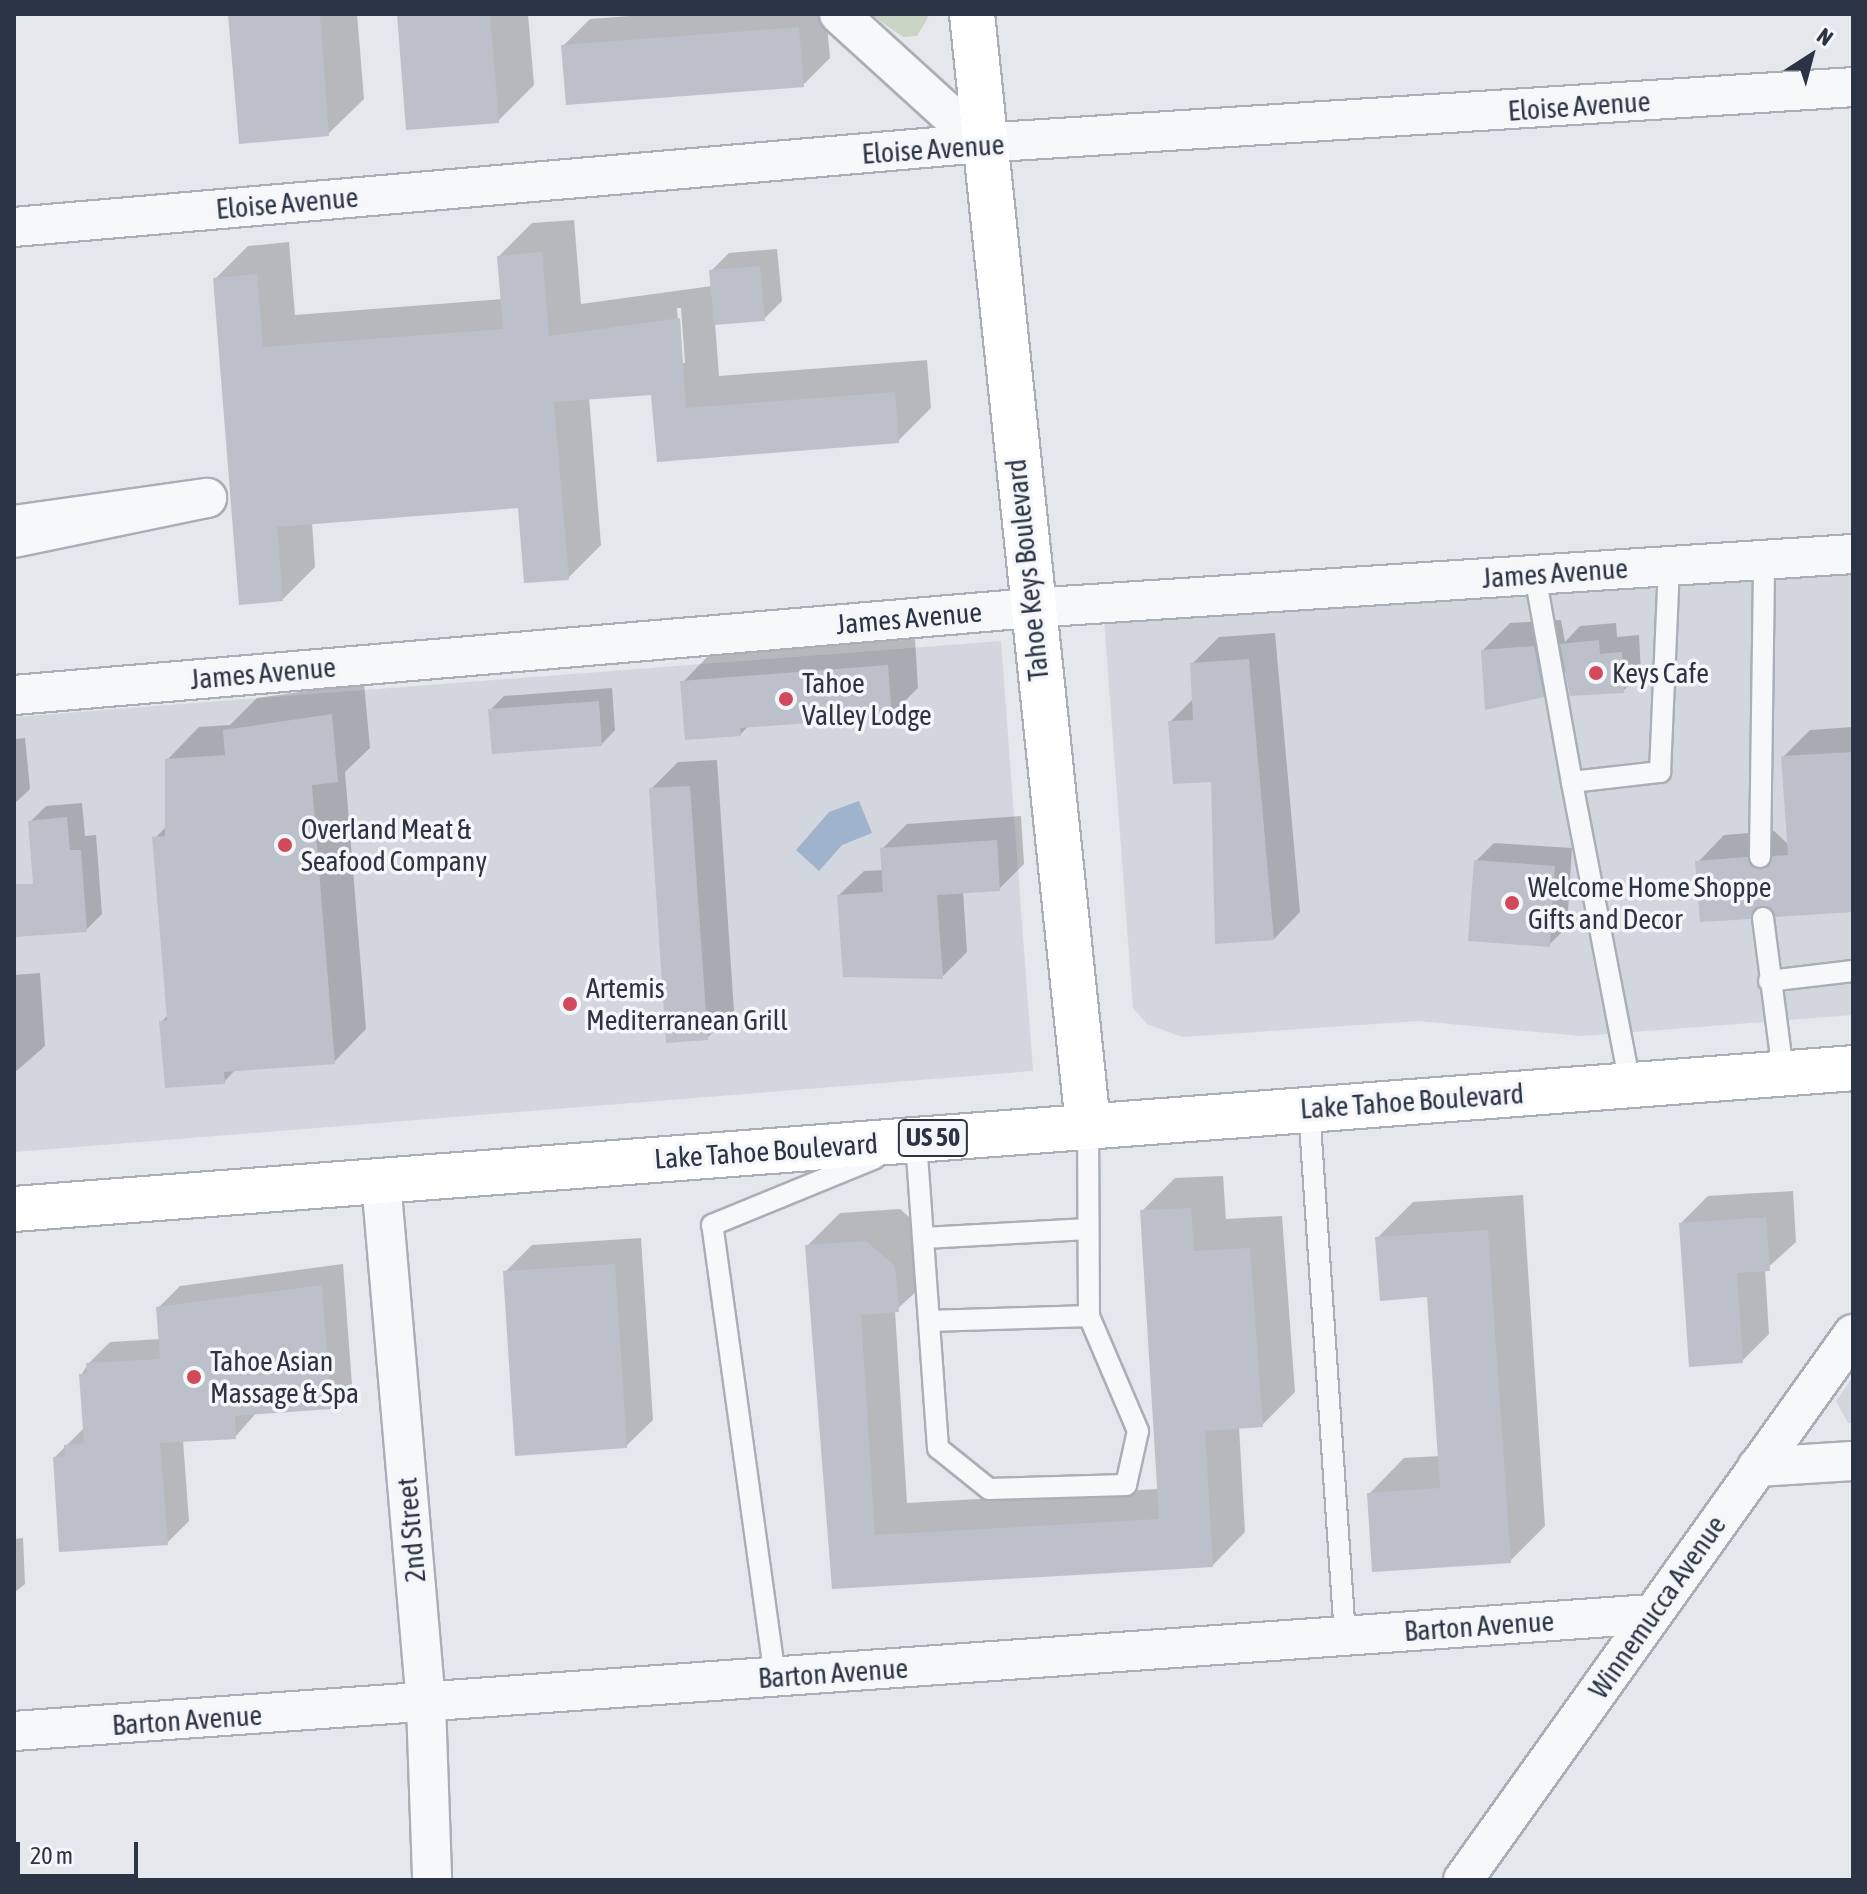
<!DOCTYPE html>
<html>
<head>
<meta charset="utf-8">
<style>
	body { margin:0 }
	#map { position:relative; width:1867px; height:1894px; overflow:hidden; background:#e4e7ec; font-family:"Asap Condensed",sans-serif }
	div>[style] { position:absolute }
	.built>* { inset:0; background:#d2d6de }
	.green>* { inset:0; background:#c9d6c5 }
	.water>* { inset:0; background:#9fb4cc }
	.shadow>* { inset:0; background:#0003 }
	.building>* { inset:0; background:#bbc0ca }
	.roads { filter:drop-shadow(2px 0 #a9aeb7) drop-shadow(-2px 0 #a9aeb7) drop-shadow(0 2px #a9aeb7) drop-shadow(0 -2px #a9aeb7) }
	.lane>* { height:20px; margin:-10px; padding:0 10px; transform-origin:10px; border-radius:10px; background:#f7f8fa }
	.street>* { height:38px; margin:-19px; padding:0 19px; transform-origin:19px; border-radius:19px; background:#f7f8fa }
	.secondary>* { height:44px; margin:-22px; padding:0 22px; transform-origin:22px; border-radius:22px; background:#fff }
	.highway>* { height:44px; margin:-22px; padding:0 22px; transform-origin:22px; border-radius:22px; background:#fff }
	.dots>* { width:22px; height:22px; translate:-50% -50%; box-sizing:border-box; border:4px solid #f4f6f9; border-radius:50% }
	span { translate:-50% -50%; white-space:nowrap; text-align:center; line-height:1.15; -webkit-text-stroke:7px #f4f6f9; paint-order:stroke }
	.shield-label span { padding:2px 6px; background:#f4f6f9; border:2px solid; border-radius:6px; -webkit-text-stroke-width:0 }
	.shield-label { font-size:26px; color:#2b3445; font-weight:700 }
	.street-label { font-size:28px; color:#2b3445 }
	.poi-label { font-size:28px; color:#2b3445 }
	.left { translate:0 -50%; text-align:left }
	.frame { position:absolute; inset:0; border:16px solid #2b3445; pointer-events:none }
	.north { position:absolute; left:1771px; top:16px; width:80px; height:80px; -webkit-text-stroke:6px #f4f6f9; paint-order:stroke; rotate:36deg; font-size:22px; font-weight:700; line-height:32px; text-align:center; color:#2b3445 }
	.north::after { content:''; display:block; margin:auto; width:28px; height:36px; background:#2b3445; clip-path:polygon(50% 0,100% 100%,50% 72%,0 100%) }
	.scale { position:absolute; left:16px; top:1842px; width:122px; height:36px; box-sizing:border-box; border:4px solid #2b3445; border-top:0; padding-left:10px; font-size:24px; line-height:28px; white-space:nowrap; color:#2b3445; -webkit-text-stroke:6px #f4f6f9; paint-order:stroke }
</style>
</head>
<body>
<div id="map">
	<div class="built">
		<i style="clip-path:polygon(1853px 570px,1853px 1015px,1581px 1036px,1418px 1021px,1182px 1037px,1147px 1024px,1133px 1008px,1104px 619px)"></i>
		<i style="clip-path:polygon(1001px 641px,1033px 1071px,14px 1152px,14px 717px)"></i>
		<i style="clip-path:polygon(1853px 1377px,1853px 1423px,1848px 1423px,1836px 1401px)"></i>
	</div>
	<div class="green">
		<i style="clip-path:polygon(870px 14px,930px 14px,917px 36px,903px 37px)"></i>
	</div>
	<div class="water">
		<i style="clip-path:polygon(859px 801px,872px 833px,842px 845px,819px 871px,796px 850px,829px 812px)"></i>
	</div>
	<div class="shadow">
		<i style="clip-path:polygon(230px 14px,357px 14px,364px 99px,328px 134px)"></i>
		<i style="clip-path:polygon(399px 14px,528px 14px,534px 85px,498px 121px)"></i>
		<i style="clip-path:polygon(657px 14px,826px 14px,830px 58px,803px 85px,563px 46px,590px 19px)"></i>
		<i style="clip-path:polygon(evenodd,574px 220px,581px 304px,712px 286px,711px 271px,729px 253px,777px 249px,782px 301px,764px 319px,715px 323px,719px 376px,927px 360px,931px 408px,898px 441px,659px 460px,653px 392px,589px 397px,601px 545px,568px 578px,519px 506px,312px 522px,315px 567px,282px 600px,215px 279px,248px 246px,289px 242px,295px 315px,503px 299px,499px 256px,532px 223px,574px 220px,677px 308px,681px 308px,685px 363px,681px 363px,677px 308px)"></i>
		<i style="clip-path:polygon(1561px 620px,1565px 642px,1580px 626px,1616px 623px,1617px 637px,1639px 635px,1641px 673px,1623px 691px,1567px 671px,1543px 696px,1483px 650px,1510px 623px)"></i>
		<i style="clip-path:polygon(1275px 633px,1300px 912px,1274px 939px,1213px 780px,1170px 722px,1194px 698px,1192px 664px,1219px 637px)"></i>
		<i style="clip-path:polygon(915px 639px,918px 688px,891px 715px,749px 725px,740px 735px,683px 682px,709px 655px)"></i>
		<i style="clip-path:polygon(364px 683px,370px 748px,345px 772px,366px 1029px,334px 1062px,236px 1069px,224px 1082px,161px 1022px,169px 1014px,155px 838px,167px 826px,167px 760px,199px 727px,230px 725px,257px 698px)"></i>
		<i style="clip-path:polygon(612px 688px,615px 730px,602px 744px,490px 710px,504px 696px)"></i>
		<i style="clip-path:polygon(1853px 727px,1853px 910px,1763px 903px,1698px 862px,1724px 835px,1774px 831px,1789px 845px,1783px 757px,1810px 730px)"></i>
		<i style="clip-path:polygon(25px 738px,30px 789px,14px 804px,14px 739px)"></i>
		<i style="clip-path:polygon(717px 760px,734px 1011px,707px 1038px,651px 789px,678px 762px)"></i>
		<i style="clip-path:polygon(82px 803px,85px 836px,96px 835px,102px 914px,86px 930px,30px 822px,46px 806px)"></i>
		<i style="clip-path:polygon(1021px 816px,1024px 864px,999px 889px,963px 891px,967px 952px,942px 977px,839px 895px,864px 871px,884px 870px,882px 849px,907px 824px)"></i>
		<i style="clip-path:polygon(1494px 843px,1572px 848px,1567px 927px,1549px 945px,1476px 861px)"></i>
		<i style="clip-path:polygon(40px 973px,45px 1046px,14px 1073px,14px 975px)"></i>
		<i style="clip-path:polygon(1223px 1176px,1226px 1219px,1282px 1216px,1295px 1392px,1262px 1425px,1239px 1426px,1245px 1532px,1213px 1565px,834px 1587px,807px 1246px,840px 1213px,900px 1209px,927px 1233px,931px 1278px,895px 1311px,907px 1503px,1159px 1489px,1142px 1211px,1175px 1178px)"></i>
		<i style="clip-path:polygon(1793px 1191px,1796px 1242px,1765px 1270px,1769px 1334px,1742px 1361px,1681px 1223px,1708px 1196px)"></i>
		<i style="clip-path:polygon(1523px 1195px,1545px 1526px,1510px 1561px,1369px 1494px,1404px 1458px,1440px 1456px,1429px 1295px,1377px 1238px,1413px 1202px)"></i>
		<i style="clip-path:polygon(641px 1238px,653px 1420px,626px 1446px,505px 1272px,532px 1245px)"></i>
		<i style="clip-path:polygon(343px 1264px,352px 1385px,330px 1407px,257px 1412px,235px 1437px,183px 1440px,189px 1521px,167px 1543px,55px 1457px,85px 1427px,81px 1375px,88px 1364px,110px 1342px,161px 1339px,158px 1308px,180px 1286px)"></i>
		<i style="clip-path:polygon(23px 1538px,25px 1584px,14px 1593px,14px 1539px)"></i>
	</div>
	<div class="building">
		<i style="clip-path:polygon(228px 14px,320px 14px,329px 136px,239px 144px)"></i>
		<i style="clip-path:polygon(397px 14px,490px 14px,499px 123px,406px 130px)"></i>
		<i style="clip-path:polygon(799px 27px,804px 87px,566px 105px,561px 45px)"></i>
		<i style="clip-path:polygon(542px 252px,549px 336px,680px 318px,686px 408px,895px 392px,899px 443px,657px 462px,651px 395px,554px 402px,569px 580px,524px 583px,518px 508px,277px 527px,283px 601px,239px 605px,213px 278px,257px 274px,263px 347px,503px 329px,497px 256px)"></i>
		<i style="clip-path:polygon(760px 266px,765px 321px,714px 325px,709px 270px)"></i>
		<i style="clip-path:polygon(1599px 640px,1600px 654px,1622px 652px,1624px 693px,1570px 696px,1560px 644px)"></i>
		<i style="clip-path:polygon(1534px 646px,1544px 697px,1485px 710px,1481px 650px)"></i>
		<i style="clip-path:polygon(1249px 659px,1274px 940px,1215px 944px,1211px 782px,1173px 784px,1168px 721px,1193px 720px,1190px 663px)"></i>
		<i style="clip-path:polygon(888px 665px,892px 717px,740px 728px,741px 736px,685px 740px,680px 681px)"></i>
		<i style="clip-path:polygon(599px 701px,602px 746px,492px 754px,488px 709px)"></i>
		<i style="clip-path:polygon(332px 714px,338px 782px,312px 785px,335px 1064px,224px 1072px,225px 1084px,165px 1088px,159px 1021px,167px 1020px,152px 837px,165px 836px,165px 759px,225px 755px,223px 730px)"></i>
		<i style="clip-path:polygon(1853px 752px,1853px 912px,1776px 917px,1762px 905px,1750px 919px,1700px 922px,1695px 861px,1747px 857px,1761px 870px,1773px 856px,1788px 855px,1781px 756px)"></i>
		<i style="clip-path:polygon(690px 786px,708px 1040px,666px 1043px,649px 788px)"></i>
		<i style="clip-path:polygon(67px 817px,70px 850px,81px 850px,87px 932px,14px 937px,14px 884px,33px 884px,28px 821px)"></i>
		<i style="clip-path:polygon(997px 840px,1000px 891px,937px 895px,943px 979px,843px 977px,837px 895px,883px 892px,880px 848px)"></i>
		<i style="clip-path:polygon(1474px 860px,1555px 866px,1550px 947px,1468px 941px)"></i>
		<i style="clip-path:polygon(1191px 1208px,1194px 1251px,1250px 1248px,1263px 1427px,1205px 1431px,1213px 1567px,832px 1589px,805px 1245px,866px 1241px,895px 1266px,899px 1312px,861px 1315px,875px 1535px,1159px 1519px,1140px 1210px)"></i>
		<i style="clip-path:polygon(1766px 1217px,1770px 1271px,1737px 1273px,1743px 1363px,1689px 1367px,1679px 1223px)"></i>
		<i style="clip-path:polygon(1488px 1230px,1511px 1563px,1372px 1572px,1367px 1493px,1440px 1488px,1427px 1297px,1380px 1301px,1375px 1237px)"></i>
		<i style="clip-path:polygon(615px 1264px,627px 1448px,515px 1456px,503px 1271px)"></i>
		<i style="clip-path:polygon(322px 1285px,331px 1409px,235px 1416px,236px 1439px,160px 1443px,168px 1545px,59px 1552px,53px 1457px,65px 1456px,64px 1445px,84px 1443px,79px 1374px,87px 1374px,86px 1363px,160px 1359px,156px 1307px)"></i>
	</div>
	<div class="roads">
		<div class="lane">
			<i style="left:1535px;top:575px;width:210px;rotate:79.9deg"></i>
			<i style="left:1760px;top:857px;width:297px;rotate:-89.2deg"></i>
			<i style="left:1763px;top:918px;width:156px;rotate:82.6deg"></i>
			<i style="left:1769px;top:981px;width:85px;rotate:-6.8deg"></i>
			<i style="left:1630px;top:1084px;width:308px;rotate:-100.9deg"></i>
			<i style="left:1572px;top:782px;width:89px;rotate:-6.5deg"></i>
			<i style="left:1660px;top:772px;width:206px;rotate:-87.5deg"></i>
			<i style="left:1309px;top:1109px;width:528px;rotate:86.09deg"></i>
			<i style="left:916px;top:1141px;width:308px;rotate:85.9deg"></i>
			<i style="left:938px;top:1448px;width:65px;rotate:38.8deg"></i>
			<i style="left:989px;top:1489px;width:137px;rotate:-1.7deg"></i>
			<i style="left:1126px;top:1485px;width:55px;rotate:-77.5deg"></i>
			<i style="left:1138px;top:1431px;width:125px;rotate:-113.1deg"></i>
			<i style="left:925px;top:1238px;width:162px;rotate:-3.2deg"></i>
			<i style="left:930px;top:1321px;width:159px;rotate:-1.8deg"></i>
			<i style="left:1089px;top:1316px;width:191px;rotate:-90.3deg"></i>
			<i style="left:775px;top:1677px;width:456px;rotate:-97.9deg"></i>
			<i style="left:712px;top:1225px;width:176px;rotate:-22.3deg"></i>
		</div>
		<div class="street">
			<i style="left:839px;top:14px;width:192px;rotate:42.3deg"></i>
			<i style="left:14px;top:227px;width:971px;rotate:-4.96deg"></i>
			<i style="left:981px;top:143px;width:874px;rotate:-3.67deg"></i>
			<i style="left:14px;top:525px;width:195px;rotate:-8deg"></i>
			<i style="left:207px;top:498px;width:197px;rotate:168.3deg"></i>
			<i style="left:14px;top:695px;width:1021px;rotate:-4.89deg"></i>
			<i style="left:1031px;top:608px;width:824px;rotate:-3.76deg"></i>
			<i style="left:381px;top:1181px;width:525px;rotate:85.08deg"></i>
			<i style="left:426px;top:1704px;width:176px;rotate:88deg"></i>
			<i style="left:1757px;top:1467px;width:96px;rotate:-3.6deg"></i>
			<i style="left:14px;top:1731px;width:1642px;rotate:-4.09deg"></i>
			<i style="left:1463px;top:1880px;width:671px;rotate:-54.46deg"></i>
		</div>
		<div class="secondary">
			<i style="left:972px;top:14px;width:1117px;rotate:84.04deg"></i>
		</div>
		<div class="highway">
			<i style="left:14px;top:1209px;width:1844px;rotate:-4.38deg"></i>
		</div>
	</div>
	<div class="dots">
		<i style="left:1596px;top:673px;background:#d1495b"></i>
		<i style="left:786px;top:699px;background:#d1495b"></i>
		<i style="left:285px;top:845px;background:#d1495b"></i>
		<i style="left:1512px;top:903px;background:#d1495b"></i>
		<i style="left:570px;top:1004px;background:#d1495b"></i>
		<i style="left:194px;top:1377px;background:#d1495b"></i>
	</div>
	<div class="shield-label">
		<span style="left:933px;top:1138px">US 50</span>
	</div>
	<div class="street-label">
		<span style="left:1579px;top:106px;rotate:-4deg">Eloise Avenue</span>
		<span style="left:933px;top:149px;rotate:-4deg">Eloise Avenue</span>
		<span style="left:287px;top:203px;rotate:-5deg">Eloise Avenue</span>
		<span style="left:1027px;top:570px;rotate:-96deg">Tahoe Keys Boulevard</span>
		<span style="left:1555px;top:573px;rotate:-4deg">James Avenue</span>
		<span style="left:909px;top:618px;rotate:-5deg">James Avenue</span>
		<span style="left:263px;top:673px;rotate:-5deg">James Avenue</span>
		<span style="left:1412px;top:1101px;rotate:-4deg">Lake Tahoe Boulevard</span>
		<span style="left:766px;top:1151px;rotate:-4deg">Lake Tahoe Boulevard</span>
		<span style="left:411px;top:1530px;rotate:-95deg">2nd Street</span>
		<span style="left:1657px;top:1607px;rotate:-55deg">Winnemucca Avenue</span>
		<span style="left:1479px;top:1626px;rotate:-4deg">Barton Avenue</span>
		<span style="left:833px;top:1673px;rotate:-4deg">Barton Avenue</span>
		<span style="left:187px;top:1720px;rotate:-4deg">Barton Avenue</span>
	</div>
	<div class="poi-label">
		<span class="left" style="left:1612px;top:673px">Keys Cafe</span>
		<span class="left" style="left:802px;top:699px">Tahoe<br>Valley Lodge</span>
		<span class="left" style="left:301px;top:845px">Overland Meat &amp;<br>Seafood Company</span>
		<span class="left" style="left:1528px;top:903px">Welcome Home Shoppe<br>Gifts and Decor</span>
		<span class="left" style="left:586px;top:1004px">Artemis<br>Mediterranean Grill</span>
		<span class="left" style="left:210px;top:1377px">Tahoe Asian<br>Massage &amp; Spa</span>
	</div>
	<div class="frame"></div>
	<div class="north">N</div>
	<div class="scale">20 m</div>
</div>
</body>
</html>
